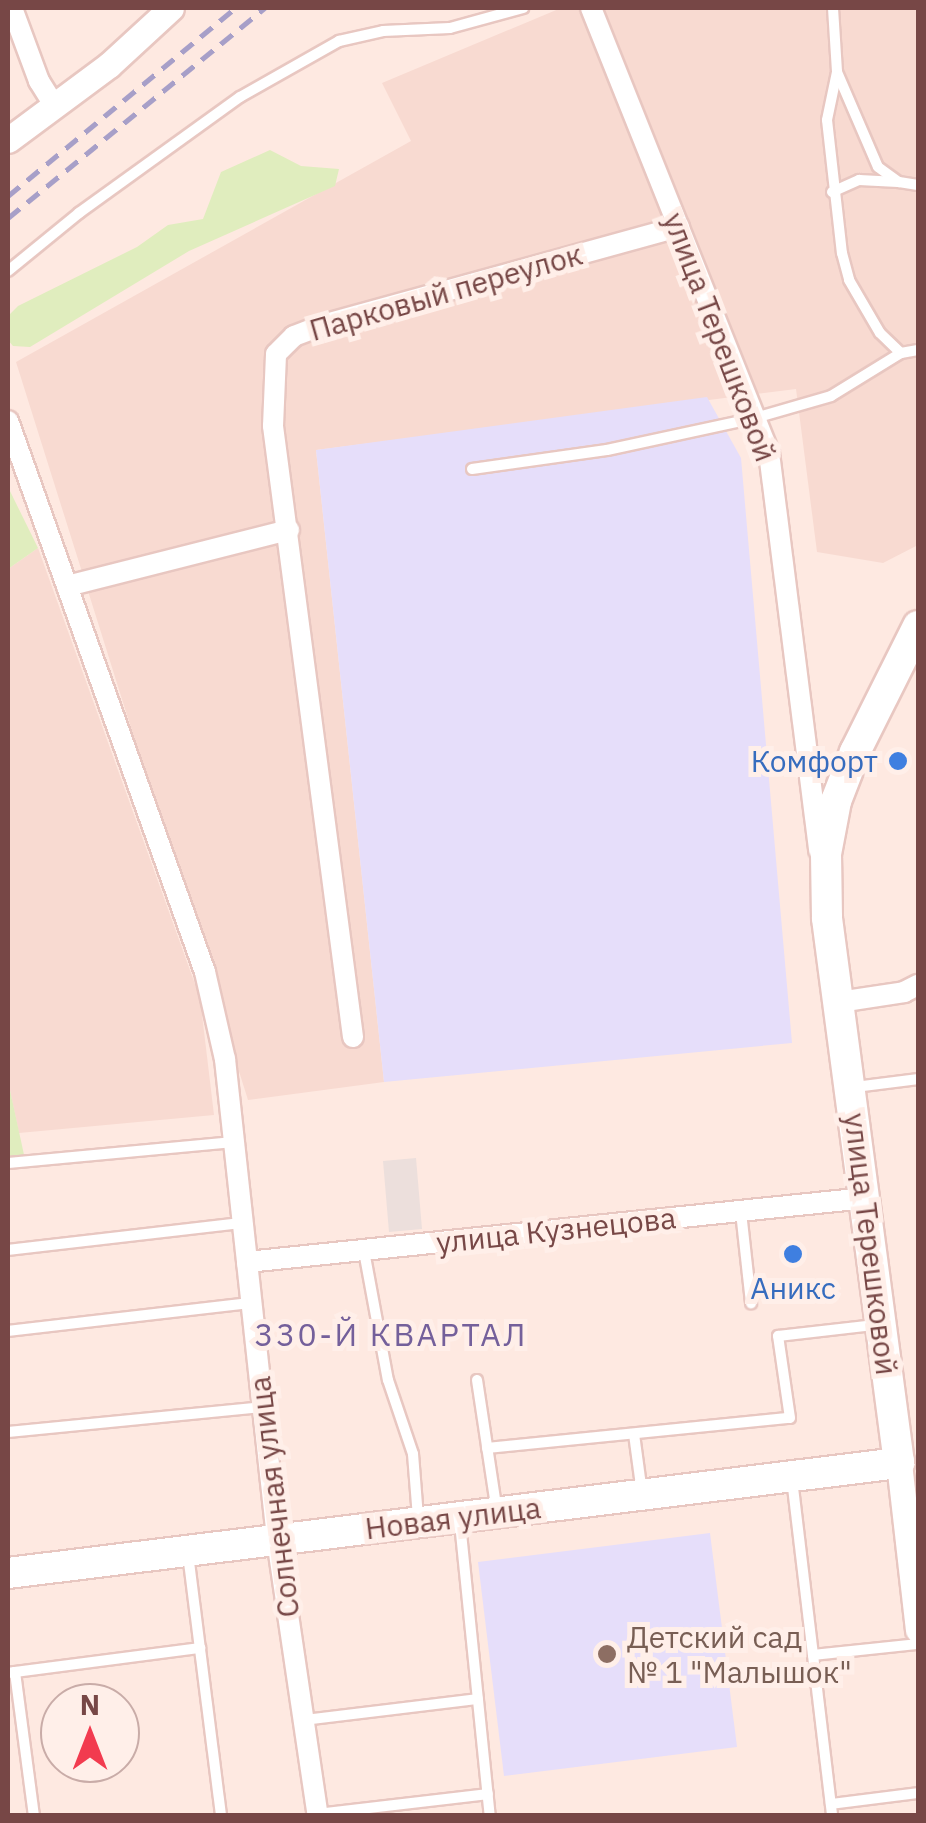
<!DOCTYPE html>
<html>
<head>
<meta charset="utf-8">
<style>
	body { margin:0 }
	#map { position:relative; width:926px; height:1823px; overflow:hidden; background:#fee9e1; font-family:"IBM Plex Sans",sans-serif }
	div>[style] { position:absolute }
	.residential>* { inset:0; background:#f8dad1 }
	.industrial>* { inset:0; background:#ecdfdc }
	.education>* { inset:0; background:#e6defa }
	.green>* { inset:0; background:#e0edbe }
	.roads { filter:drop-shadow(2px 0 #e8c7c1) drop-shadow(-2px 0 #e8c7c1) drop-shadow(0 2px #e8c7c1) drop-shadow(0 -2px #e8c7c1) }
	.service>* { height:10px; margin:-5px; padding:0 5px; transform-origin:5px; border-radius:5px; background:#fff }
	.minor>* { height:20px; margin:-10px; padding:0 10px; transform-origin:10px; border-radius:10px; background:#fff }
	.tertiary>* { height:25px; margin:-12.5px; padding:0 12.5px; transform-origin:12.5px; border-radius:12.5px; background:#fff }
	.secondary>* { height:30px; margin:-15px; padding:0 15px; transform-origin:15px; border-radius:15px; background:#fff }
	.rail>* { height:5px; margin-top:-2.5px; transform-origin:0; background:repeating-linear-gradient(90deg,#a79fc8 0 15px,transparent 0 25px) }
	.dots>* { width:28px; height:28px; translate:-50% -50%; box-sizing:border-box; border:5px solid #ffefe9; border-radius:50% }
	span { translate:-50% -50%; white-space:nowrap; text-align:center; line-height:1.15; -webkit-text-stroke:10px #ffefe9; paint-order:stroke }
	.street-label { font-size:30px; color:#774746 }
	.shop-label { font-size:30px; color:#366cbe }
	.right { translate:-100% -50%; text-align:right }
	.education-label { font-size:30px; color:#785e54 }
	.left { translate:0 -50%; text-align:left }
	.neighbourhood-label { font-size:32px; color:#74609b; letter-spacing:2.5px }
	.frame { position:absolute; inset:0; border:10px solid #774746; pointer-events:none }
	.north { position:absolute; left:40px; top:1683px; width:100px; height:100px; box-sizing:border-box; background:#ffefe9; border:2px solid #c9aca8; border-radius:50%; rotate:0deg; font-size:28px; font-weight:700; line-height:40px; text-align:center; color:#774746 }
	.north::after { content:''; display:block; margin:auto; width:35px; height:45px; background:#f23b4f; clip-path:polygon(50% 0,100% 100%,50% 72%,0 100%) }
</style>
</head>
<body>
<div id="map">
	<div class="residential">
		<i style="clip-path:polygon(561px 8px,918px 8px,918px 545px,883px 563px,817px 552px,796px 389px,316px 450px,384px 1082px,248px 1100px,16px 362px,411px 141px,382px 83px)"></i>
		<i style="clip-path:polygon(38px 548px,200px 998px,214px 1115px,19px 1133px,8px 1081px,8px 569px)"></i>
	</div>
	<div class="industrial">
		<i style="clip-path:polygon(416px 1158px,422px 1229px,389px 1232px,383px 1161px)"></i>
	</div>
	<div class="education">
		<i style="clip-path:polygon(707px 397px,741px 458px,792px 1043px,384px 1082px,316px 450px)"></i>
		<i style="clip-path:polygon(710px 1533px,737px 1747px,504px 1776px,478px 1562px)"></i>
	</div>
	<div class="green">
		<i style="clip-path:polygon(270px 150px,301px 166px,339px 169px,335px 186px,189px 251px,30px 347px,13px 346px,8px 340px,8px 316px,18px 306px,137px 247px,168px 225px,203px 219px,221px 172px)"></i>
		<i style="clip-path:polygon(8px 487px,38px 548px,8px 569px)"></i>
		<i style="clip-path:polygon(8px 1081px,26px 1164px,8px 1167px)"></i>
	</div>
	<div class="roads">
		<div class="service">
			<i style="left:833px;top:8px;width:64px;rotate:86.4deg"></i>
			<i style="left:837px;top:72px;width:103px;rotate:66.7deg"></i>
			<i style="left:878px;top:167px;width:26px;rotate:36deg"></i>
			<i style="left:899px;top:182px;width:19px;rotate:9deg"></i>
			<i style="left:837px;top:72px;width:49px;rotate:101.8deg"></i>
			<i style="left:827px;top:120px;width:134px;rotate:83.6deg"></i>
			<i style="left:842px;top:253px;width:28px;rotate:75deg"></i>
			<i style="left:849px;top:280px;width:61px;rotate:59.7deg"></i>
			<i style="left:880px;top:333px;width:29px;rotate:44deg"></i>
			<i style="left:832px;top:192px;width:30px;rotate:-24deg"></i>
			<i style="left:859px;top:180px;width:39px;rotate:3deg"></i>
			<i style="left:8px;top:271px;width:92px;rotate:-39.2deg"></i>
			<i style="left:79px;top:213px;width:198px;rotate:-35.8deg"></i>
			<i style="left:240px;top:97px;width:114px;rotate:-29.5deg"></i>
			<i style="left:339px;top:41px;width:45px;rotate:-12.8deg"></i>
			<i style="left:383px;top:31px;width:67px;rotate:-2.6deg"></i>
			<i style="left:450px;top:28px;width:76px;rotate:-15.3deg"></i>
			<i style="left:472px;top:469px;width:136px;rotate:-8deg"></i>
			<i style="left:607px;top:450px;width:151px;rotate:-12.2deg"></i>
			<i style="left:755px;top:418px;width:79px;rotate:-16.1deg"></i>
			<i style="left:831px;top:396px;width:82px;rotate:-31.6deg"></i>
			<i style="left:901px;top:353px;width:17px;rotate:-10deg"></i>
			<i style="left:855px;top:1087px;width:64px;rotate:-7.2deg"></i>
			<i style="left:8px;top:1163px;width:227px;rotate:-5.3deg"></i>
			<i style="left:741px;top:1212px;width:92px;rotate:83.7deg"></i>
			<i style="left:8px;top:1250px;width:236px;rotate:-6.6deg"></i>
			<i style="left:364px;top:1251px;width:131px;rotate:79.5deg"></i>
			<i style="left:388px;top:1380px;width:78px;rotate:71.3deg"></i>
			<i style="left:413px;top:1454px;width:63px;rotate:85.5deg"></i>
			<i style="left:8px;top:1331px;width:245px;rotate:-6.6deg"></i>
			<i style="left:477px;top:1380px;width:134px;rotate:81.4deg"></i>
			<i style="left:8px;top:1432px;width:255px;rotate:-5.6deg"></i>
			<i style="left:634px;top:1434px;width:60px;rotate:82.3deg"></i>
			<i style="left:487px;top:1448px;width:304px;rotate:-5.7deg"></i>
			<i style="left:790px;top:1418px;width:83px;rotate:-98.3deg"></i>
			<i style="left:778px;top:1336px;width:98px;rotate:-6.5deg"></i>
			<i style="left:792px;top:1479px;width:339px;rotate:83.2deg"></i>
			<i style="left:460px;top:1523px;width:295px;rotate:84.2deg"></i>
			<i style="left:188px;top:1554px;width:264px;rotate:82.8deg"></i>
			<i style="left:813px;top:1655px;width:106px;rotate:-6deg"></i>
			<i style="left:15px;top:1672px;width:187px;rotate:-7.4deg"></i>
			<i style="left:8px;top:1673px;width:7px;rotate:-8deg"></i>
			<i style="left:15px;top:1672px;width:145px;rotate:82.5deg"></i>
			<i style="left:304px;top:1720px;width:175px;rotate:-6.9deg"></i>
			<i style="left:831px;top:1804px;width:88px;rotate:-7.2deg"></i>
			<i style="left:318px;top:1814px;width:171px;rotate:-6.7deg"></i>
		</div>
		<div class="minor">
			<i style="left:12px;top:8px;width:78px;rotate:69.7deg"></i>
			<i style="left:39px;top:81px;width:31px;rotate:58deg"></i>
			<i style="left:591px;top:8px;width:479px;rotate:68.2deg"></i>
			<i style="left:769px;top:453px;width:401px;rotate:82.8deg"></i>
			<i style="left:8px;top:421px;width:585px;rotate:70.33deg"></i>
			<i style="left:205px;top:972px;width:89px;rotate:77.1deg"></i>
			<i style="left:225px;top:1059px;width:484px;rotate:83.8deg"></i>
			<i style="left:277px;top:1540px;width:279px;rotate:81.6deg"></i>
			<i style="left:67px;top:586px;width:229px;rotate:-14.2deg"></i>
			<i style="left:839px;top:1002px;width:66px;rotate:-8.7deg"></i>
			<i style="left:904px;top:992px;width:16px;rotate:-27deg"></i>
			<i style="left:353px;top:1037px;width:616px;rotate:-97.46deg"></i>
			<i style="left:273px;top:426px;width:72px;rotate:-87.6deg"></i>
			<i style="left:276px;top:354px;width:25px;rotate:-45deg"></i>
			<i style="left:294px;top:336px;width:34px;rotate:-21deg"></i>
			<i style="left:326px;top:324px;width:366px;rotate:-15.4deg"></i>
			<i style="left:247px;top:1262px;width:621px;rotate:-5.91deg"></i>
		</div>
		<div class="tertiary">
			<i style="left:8px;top:140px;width:126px;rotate:-36.6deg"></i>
			<i style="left:109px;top:65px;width:84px;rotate:-42.6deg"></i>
			<i style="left:899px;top:1463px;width:168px;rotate:83.5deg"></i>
		</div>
		<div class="secondary">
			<i style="left:8px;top:1573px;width:898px;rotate:-7.04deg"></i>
			<i style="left:899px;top:1463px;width:550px;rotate:-97.53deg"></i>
			<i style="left:827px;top:918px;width:64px;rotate:-90.9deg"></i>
			<i style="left:826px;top:854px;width:54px;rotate:-79.3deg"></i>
			<i style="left:836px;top:801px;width:53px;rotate:-68.8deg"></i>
			<i style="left:855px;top:752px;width:141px;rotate:-63.4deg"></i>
		</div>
	</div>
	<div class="rail">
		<i style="left:8px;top:196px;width:295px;rotate:-39.6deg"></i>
		<i style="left:8px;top:218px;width:332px;rotate:-39.3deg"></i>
	</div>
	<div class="dots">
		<i style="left:898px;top:761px;background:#3f7fe0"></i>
		<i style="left:793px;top:1254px;background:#3f7fe0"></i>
		<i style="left:607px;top:1654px;background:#8d6e63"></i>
	</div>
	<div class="street-label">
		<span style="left:446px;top:292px;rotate:-16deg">Парковый переулок</span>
		<span style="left:720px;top:337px;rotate:69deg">улица Терешковой</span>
		<span style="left:556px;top:1230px;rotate:-6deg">улица Кузнецова</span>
		<span style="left:871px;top:1244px;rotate:83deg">улица Терешковой</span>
		<span style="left:274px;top:1497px;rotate:-97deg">Солнечная улица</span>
		<span style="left:453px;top:1518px;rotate:-7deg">Новая улица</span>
	</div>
	<div class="shop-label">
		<span class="right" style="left:878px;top:761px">Комфорт</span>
		<span style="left:793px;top:1288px">Аникс</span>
	</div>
	<div class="education-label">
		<span class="left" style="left:627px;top:1654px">Детский сад<br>№ 1 "Малышок"</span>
	</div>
	<div class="neighbourhood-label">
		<span style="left:391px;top:1334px">330-Й КВАРТАЛ</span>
	</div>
	<div class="frame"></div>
	<div class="north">N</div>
</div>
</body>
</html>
